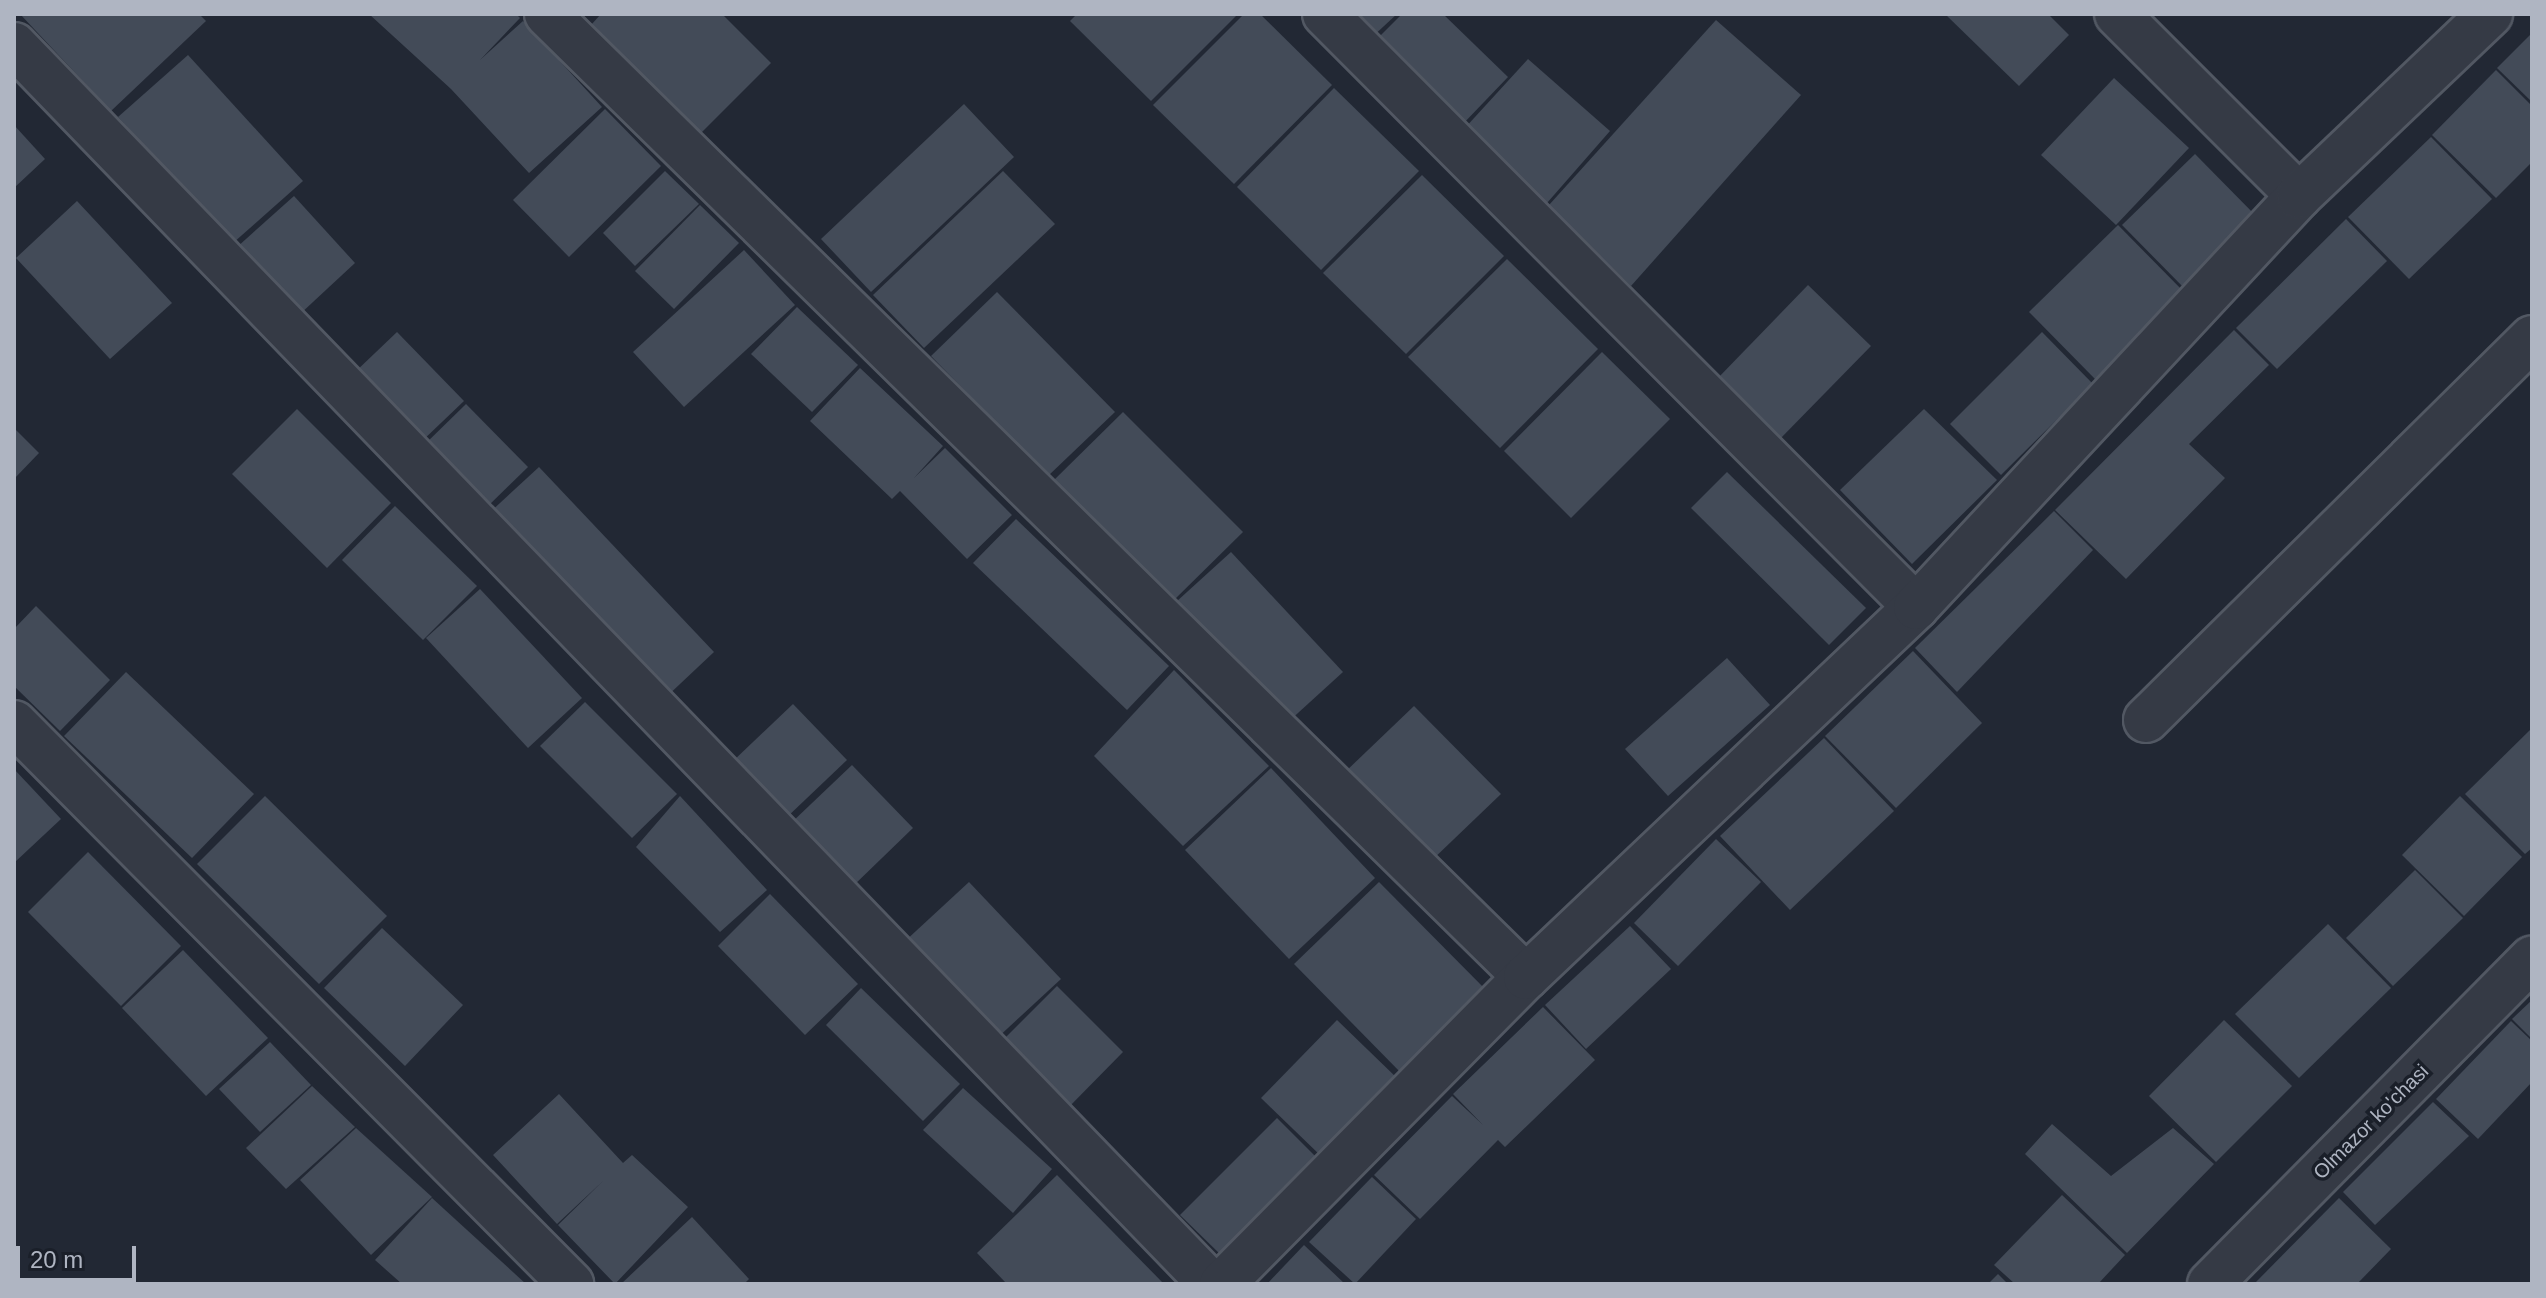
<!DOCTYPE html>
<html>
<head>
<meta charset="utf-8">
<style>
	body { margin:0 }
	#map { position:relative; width:2546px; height:1298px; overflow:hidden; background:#222834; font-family:Helvetica,sans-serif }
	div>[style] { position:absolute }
	.building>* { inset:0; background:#434b58 }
	.roads { filter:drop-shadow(2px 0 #525863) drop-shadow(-2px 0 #525863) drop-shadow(0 2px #525863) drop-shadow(0 -2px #525863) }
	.minor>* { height:44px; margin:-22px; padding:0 22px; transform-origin:22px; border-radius:22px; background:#353a45 }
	span { translate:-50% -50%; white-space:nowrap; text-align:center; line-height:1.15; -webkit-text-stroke:7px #1a1f29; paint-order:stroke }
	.street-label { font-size:20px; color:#afb5c2 }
	.frame { position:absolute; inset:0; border:16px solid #afb5c2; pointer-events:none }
	.scale { position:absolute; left:16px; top:1246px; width:120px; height:36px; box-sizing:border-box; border:4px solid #afb5c2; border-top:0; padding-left:10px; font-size:24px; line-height:28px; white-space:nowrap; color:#afb5c2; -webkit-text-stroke:6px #1a1f29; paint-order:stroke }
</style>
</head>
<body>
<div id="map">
	<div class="building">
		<i style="clip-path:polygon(20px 14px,199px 14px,206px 21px,111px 111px)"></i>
		<i style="clip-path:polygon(369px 14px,516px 14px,520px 18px,480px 60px,523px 21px,602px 107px,529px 173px,451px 89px)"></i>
		<i style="clip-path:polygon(601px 14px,722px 14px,771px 63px,701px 133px,591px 25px)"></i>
		<i style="clip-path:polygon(1077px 14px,1238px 14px,1151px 101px,1070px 21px)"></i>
		<i style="clip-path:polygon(1244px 14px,1260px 14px,1332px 85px,1234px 184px,1153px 105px)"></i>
		<i style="clip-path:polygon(1346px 14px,1397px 14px,1370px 39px)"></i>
		<i style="clip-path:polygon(1402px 14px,1443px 14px,1508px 77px,1461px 126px,1373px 43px)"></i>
		<i style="clip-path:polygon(1945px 14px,2048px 14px,2069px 35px,2019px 86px)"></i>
		<i style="clip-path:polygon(1716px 20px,1801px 95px,1631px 286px,1549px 205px)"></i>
		<i style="clip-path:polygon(2532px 33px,2532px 102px,2497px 68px)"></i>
		<i style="clip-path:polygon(188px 55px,303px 181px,233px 243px,118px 117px)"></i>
		<i style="clip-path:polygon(1528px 59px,1610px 131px,1547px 203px,1464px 129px)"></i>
		<i style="clip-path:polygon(2496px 70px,2532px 106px,2532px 162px,2496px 198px,2432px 135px)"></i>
		<i style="clip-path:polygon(2114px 78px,2189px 148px,2116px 225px,2041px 155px)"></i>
		<i style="clip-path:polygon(1334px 88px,1419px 171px,1321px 270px,1237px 187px)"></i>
		<i style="clip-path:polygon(964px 104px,1014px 157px,871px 292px,821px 239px)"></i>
		<i style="clip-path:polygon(605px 109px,661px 166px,569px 257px,513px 200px)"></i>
		<i style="clip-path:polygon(14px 125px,45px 159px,14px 188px)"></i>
		<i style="clip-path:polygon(2431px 137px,2492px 199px,2409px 279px,2348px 217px)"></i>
		<i style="clip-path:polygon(2195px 154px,2259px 219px,2187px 291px,2122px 225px)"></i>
		<i style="clip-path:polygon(665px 171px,699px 204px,635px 266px,603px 233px)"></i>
		<i style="clip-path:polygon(1003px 171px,1055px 224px,924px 348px,873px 295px)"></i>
		<i style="clip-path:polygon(1422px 175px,1504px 256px,1406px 354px,1323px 273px)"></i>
		<i style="clip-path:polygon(294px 196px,355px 263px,299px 315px,236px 248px)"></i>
		<i style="clip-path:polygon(77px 201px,172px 303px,110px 359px,16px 258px)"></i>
		<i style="clip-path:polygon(700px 205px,739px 243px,674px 309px,635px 271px)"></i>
		<i style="clip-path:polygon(2346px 219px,2387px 261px,2277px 369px,2236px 328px)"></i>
		<i style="clip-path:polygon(2118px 225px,2185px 293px,2096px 380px,2029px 312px)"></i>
		<i style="clip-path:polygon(744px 250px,795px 305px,684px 407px,633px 352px)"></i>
		<i style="clip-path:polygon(1507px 259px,1598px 349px,1500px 448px,1408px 357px)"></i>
		<i style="clip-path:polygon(1808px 285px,1871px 346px,1779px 440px,1716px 380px)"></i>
		<i style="clip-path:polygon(997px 292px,1115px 412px,1048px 476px,931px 356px)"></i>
		<i style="clip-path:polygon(797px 307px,858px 365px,812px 412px,751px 354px)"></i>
		<i style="clip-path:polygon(2234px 330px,2269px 365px,2189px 444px,2225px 478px,2126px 579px,2055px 510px)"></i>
		<i style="clip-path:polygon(397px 332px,464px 401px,420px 443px,353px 374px)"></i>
		<i style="clip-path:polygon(2042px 332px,2093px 384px,2001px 475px,1950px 424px)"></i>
		<i style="clip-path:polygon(1602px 352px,1670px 419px,1571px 518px,1504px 451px)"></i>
		<i style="clip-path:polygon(860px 368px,943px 446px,914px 478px,945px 448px,1012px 515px,967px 559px,900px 491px,892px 499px,810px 421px)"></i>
		<i style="clip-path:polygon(466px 404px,528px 467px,484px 510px,421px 448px)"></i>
		<i style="clip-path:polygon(297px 409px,391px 503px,327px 568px,232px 474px)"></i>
		<i style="clip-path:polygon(1924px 409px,1997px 480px,1912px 564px,1840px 490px)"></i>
		<i style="clip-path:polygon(1123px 412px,1243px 532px,1173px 601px,1053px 481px)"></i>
		<i style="clip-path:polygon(14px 428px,39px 453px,14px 479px)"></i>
		<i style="clip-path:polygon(539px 467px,714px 652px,663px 700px,487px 515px)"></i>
		<i style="clip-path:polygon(1727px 472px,1866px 608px,1829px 645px,1691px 508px)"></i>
		<i style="clip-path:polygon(395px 506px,477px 586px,423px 640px,342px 560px)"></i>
		<i style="clip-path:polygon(2054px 511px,2093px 550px,1957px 692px,1915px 648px)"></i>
		<i style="clip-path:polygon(1016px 519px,1169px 666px,1127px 710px,973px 563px)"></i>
		<i style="clip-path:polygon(1231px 552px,1343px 672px,1287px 723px,1176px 602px)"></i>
		<i style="clip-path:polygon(480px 589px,582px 698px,528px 748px,426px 638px)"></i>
		<i style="clip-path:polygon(36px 606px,110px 680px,60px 731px,14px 686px,14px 629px)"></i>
		<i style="clip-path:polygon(1913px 651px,1982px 723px,1896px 808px,1825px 736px)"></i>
		<i style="clip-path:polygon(1727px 658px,1770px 705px,1668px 796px,1625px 749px)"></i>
		<i style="clip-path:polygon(1174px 670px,1269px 766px,1183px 846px,1094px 756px)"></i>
		<i style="clip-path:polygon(126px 672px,254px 794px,192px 858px,64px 736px)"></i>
		<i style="clip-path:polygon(585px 702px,677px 794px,632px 838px,540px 746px)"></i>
		<i style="clip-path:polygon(793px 704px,847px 760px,785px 819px,731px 763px)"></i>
		<i style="clip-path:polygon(1414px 706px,1501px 794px,1429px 863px,1343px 774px)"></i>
		<i style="clip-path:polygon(2532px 728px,2532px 848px,2525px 854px,2465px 794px)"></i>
		<i style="clip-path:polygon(1824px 738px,1894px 811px,1790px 910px,1720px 836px)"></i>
		<i style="clip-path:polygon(852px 765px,913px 828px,851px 888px,790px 824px)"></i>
		<i style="clip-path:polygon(1271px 768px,1375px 878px,1289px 959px,1185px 850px)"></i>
		<i style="clip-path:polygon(14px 769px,61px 819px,14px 863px)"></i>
		<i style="clip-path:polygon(265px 796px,387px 916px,319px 984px,197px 864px)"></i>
		<i style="clip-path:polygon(680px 796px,767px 890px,720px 932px,636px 847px)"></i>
		<i style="clip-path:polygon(2460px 796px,2522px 857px,2464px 916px,2402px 855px)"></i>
		<i style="clip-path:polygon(1716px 839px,1761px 882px,1678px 966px,1634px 923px)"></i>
		<i style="clip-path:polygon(88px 852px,181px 946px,121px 1006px,28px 912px)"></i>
		<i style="clip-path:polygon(2415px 870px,2463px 918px,2393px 986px,2346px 938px)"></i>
		<i style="clip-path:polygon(969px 882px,1061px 979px,995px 1040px,903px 943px)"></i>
		<i style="clip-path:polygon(1379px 882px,1489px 993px,1404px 1076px,1294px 964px)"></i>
		<i style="clip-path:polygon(770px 894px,858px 984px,805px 1035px,718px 946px)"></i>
		<i style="clip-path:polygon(2328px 924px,2391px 988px,2299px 1078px,2235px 1014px)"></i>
		<i style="clip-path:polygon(1630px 926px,1671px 969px,1586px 1049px,1545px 1005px)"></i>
		<i style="clip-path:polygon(382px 928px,463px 1005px,405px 1066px,324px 988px)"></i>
		<i style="clip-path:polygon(183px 950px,268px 1038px,206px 1096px,122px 1008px)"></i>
		<i style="clip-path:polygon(1057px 986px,1123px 1052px,1065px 1111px,999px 1044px)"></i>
		<i style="clip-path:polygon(861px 988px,960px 1084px,923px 1121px,826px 1025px)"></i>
		<i style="clip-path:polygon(2532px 1000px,2532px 1039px,2512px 1019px)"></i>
		<i style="clip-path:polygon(1543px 1007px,1595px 1060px,1505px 1147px,1498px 1140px,1420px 1219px,1374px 1175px,1452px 1096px,1483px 1125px,1453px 1094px)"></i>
		<i style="clip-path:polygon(1337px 1020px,1399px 1080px,1322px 1157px,1261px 1098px)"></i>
		<i style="clip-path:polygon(2224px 1020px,2292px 1086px,2216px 1162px,2149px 1096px)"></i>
		<i style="clip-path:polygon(2511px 1021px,2532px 1041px,2532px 1082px,2478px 1139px,2436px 1099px)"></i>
		<i style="clip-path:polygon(270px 1042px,311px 1085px,260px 1132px,219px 1089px)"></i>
		<i style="clip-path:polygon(312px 1086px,355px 1127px,286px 1189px,246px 1148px)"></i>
		<i style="clip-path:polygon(963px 1088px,1052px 1169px,1013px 1213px,923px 1130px)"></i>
		<i style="clip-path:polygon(559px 1094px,623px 1163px,632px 1155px,688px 1207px,615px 1284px,558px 1225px,603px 1181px,557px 1224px,493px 1155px)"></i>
		<i style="clip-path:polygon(2433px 1102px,2469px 1136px,2375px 1225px,2343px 1192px)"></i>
		<i style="clip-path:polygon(1277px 1118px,1319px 1160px,1223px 1257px,1180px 1215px)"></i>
		<i style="clip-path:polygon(2052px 1124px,2111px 1176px,2173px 1128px,2214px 1164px,2127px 1253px,2025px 1154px)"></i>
		<i style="clip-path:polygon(356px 1128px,432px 1197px,371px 1255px,300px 1180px)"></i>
		<i style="clip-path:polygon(1057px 1175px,1164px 1284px,1007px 1284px,977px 1253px)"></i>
		<i style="clip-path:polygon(1372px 1177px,1416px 1219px,1355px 1284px,1309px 1242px)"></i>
		<i style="clip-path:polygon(2062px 1195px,2125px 1255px,2098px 1284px,2015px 1284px,1994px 1265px)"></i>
		<i style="clip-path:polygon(432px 1198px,526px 1284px,402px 1284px,375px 1260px)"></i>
		<i style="clip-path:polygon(2339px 1198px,2391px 1249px,2357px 1284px,2254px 1284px)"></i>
		<i style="clip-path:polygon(692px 1217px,749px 1279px,744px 1284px,621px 1284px)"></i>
		<i style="clip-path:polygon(1304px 1245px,1345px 1284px,1267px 1284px)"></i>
		<i style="clip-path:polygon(1998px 1274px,2008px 1284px,1988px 1284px)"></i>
	</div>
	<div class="roads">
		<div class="minor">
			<i style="left:547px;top:14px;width:1373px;rotate:44.53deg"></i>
			<i style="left:1325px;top:14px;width:837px;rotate:45.1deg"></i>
			<i style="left:2117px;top:14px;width:257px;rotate:45deg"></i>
			<i style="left:14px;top:45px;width:1723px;rotate:45.99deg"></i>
			<i style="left:2146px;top:720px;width:543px;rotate:-44.7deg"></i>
			<i style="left:14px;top:723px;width:791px;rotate:45.2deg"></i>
			<i style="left:1222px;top:1284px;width:432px;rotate:-45.3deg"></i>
			<i style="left:1526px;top:977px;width:538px;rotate:-43.49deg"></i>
			<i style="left:1916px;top:607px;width:562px;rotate:-47.02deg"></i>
			<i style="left:2299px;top:196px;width:264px;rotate:-43.6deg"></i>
			<i style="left:2210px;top:1284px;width:458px;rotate:-45.3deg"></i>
		</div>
	</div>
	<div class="street-label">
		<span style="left:2371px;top:1122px;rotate:-45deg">Olmazor ko'chasi</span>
	</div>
	<div class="frame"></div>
	<div class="scale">20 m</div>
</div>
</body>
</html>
